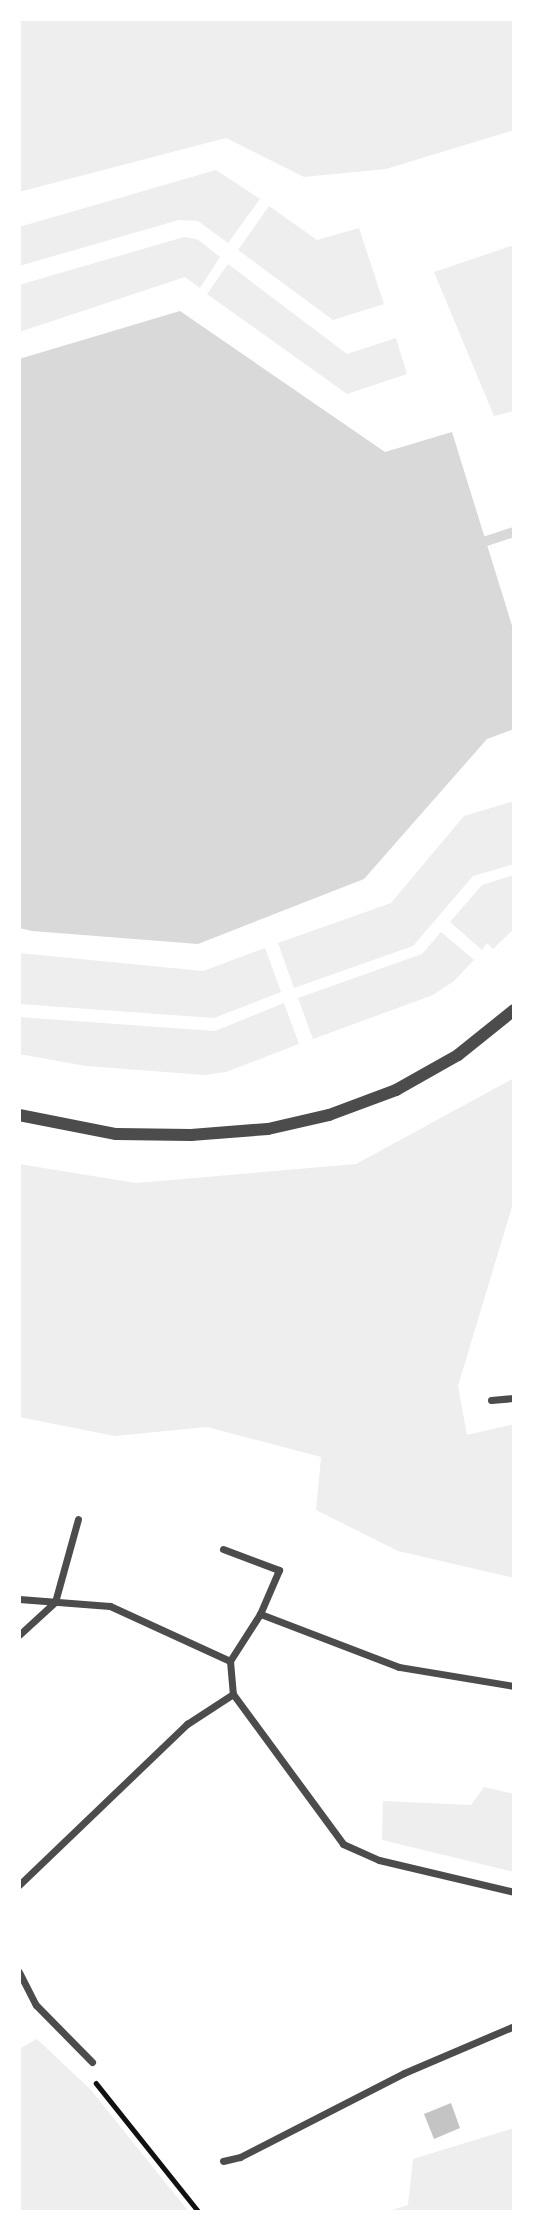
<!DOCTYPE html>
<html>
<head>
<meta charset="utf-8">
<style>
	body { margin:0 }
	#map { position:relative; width:533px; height:2231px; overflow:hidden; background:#fff; font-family:"Public Sans",sans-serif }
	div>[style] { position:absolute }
	.green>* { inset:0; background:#eee }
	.water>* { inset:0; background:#d9d9d9 }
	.stream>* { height:10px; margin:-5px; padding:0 5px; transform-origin:5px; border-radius:5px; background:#d9d9d9 }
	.building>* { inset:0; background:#c4c4c4 }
	.path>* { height:4.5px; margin:-2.25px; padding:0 2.25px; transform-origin:2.25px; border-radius:2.25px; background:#111 }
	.minor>* { height:7px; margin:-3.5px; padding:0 3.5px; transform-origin:3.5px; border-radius:3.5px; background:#4c4c4c }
	.tertiary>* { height:12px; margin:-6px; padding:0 6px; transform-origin:6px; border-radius:6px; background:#4c4c4c }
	span { translate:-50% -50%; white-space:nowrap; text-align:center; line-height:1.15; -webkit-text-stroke:7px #fff; paint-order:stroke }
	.frame { position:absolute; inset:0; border:21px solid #fff; pointer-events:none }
</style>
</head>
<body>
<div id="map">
	<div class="green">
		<i style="clip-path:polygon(19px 19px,514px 19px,514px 130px,386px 169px,304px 177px,226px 138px,19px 192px)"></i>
		<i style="clip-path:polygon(216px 170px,260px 199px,228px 243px,198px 221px,179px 220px,19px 266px,19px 227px)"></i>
		<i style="clip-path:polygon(269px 206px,317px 240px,359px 228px,384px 304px,333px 320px,238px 250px)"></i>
		<i style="clip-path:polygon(184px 237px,197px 239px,220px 257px,200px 288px,185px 277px,19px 332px,19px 285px)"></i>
		<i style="clip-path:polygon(514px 245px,514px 411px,494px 416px,434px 272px)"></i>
		<i style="clip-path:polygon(228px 264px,347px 354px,396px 338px,407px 374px,347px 394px,207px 294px)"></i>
		<i style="clip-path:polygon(514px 801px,514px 864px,473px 876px,413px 946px,294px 988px,278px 943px,391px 903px,464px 816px)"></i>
		<i style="clip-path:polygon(514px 875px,514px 929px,493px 949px,487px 943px,482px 950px,450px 922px,482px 885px)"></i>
		<i style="clip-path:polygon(441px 932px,474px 960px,454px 981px,433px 995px,313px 1039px,298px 998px,422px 954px)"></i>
		<i style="clip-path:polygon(265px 948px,281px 992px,214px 1018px,19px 1004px,19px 953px,203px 971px)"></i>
		<i style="clip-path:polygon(284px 1003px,299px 1044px,226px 1072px,205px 1075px,86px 1066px,19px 1054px,19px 1017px,215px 1031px)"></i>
		<i style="clip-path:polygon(514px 1078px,514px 1200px,458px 1386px,467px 1435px,514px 1424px,514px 1578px,398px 1551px,316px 1510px,321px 1457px,207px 1427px,115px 1436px,19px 1417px,19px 1164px,136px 1183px,356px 1164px)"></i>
		<i style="clip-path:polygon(484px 1787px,514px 1794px,514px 1872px,382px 1840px,383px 1801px,471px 1805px)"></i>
		<i style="clip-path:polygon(37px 2039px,91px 2090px,189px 2212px,19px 2212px,19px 2049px)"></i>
		<i style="clip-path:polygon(514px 2128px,514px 2212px,386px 2212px,408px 2205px,413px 2159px)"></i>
	</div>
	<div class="water">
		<i style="clip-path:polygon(180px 311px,385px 452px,452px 432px,514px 632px,514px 729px,487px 739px,364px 879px,198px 944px,32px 931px,19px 928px,19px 359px)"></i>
	</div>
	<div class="stream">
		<i style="left:474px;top:545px;width:42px;rotate:-18deg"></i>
	</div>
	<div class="building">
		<i style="clip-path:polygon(451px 2103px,460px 2128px,434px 2139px,424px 2114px)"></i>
	</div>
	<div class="path">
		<i style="left:96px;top:2083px;width:165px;rotate:51.4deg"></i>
	</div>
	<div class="minor">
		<i style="left:491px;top:1400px;width:23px;rotate:-5deg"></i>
		<i style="left:223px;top:1549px;width:60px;rotate:20.6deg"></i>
		<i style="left:279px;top:1570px;width:48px;rotate:113.4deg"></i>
		<i style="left:19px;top:1599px;width:91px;rotate:4.4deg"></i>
		<i style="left:110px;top:1606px;width:132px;rotate:24.6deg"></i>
		<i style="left:19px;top:1635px;width:49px;rotate:-42.5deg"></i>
		<i style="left:55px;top:1602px;width:86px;rotate:-74.5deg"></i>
		<i style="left:514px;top:1686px;width:117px;rotate:-170.6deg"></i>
		<i style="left:399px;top:1667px;width:149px;rotate:-159.1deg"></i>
		<i style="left:260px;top:1614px;width:56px;rotate:122.6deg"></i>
		<i style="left:230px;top:1661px;width:33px;rotate:85deg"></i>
		<i style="left:233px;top:1694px;width:186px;rotate:53.7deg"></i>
		<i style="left:343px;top:1844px;width:39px;rotate:24deg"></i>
		<i style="left:379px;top:1860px;width:139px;rotate:13.3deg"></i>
		<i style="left:19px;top:1885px;width:233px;rotate:-43.8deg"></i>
		<i style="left:187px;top:1724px;width:55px;rotate:-33.1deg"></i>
		<i style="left:19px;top:1972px;width:37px;rotate:63deg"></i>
		<i style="left:36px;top:2005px;width:80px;rotate:45.5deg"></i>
		<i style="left:223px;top:2161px;width:17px;rotate:-13deg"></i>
		<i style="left:240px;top:2157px;width:184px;rotate:-27.1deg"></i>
		<i style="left:404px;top:2073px;width:120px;rotate:-23.1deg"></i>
	</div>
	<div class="tertiary">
		<i style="left:19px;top:1115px;width:99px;rotate:11.1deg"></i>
		<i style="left:116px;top:1134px;width:75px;rotate:0.8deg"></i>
		<i style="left:191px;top:1135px;width:77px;rotate:-4.5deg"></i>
		<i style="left:268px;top:1129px;width:63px;rotate:-12.9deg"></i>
		<i style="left:329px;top:1115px;width:72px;rotate:-20.5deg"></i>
		<i style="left:396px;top:1090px;width:71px;rotate:-29.4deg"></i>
		<i style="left:458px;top:1055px;width:72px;rotate:-38.8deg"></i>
	</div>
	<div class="frame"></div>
</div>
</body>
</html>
